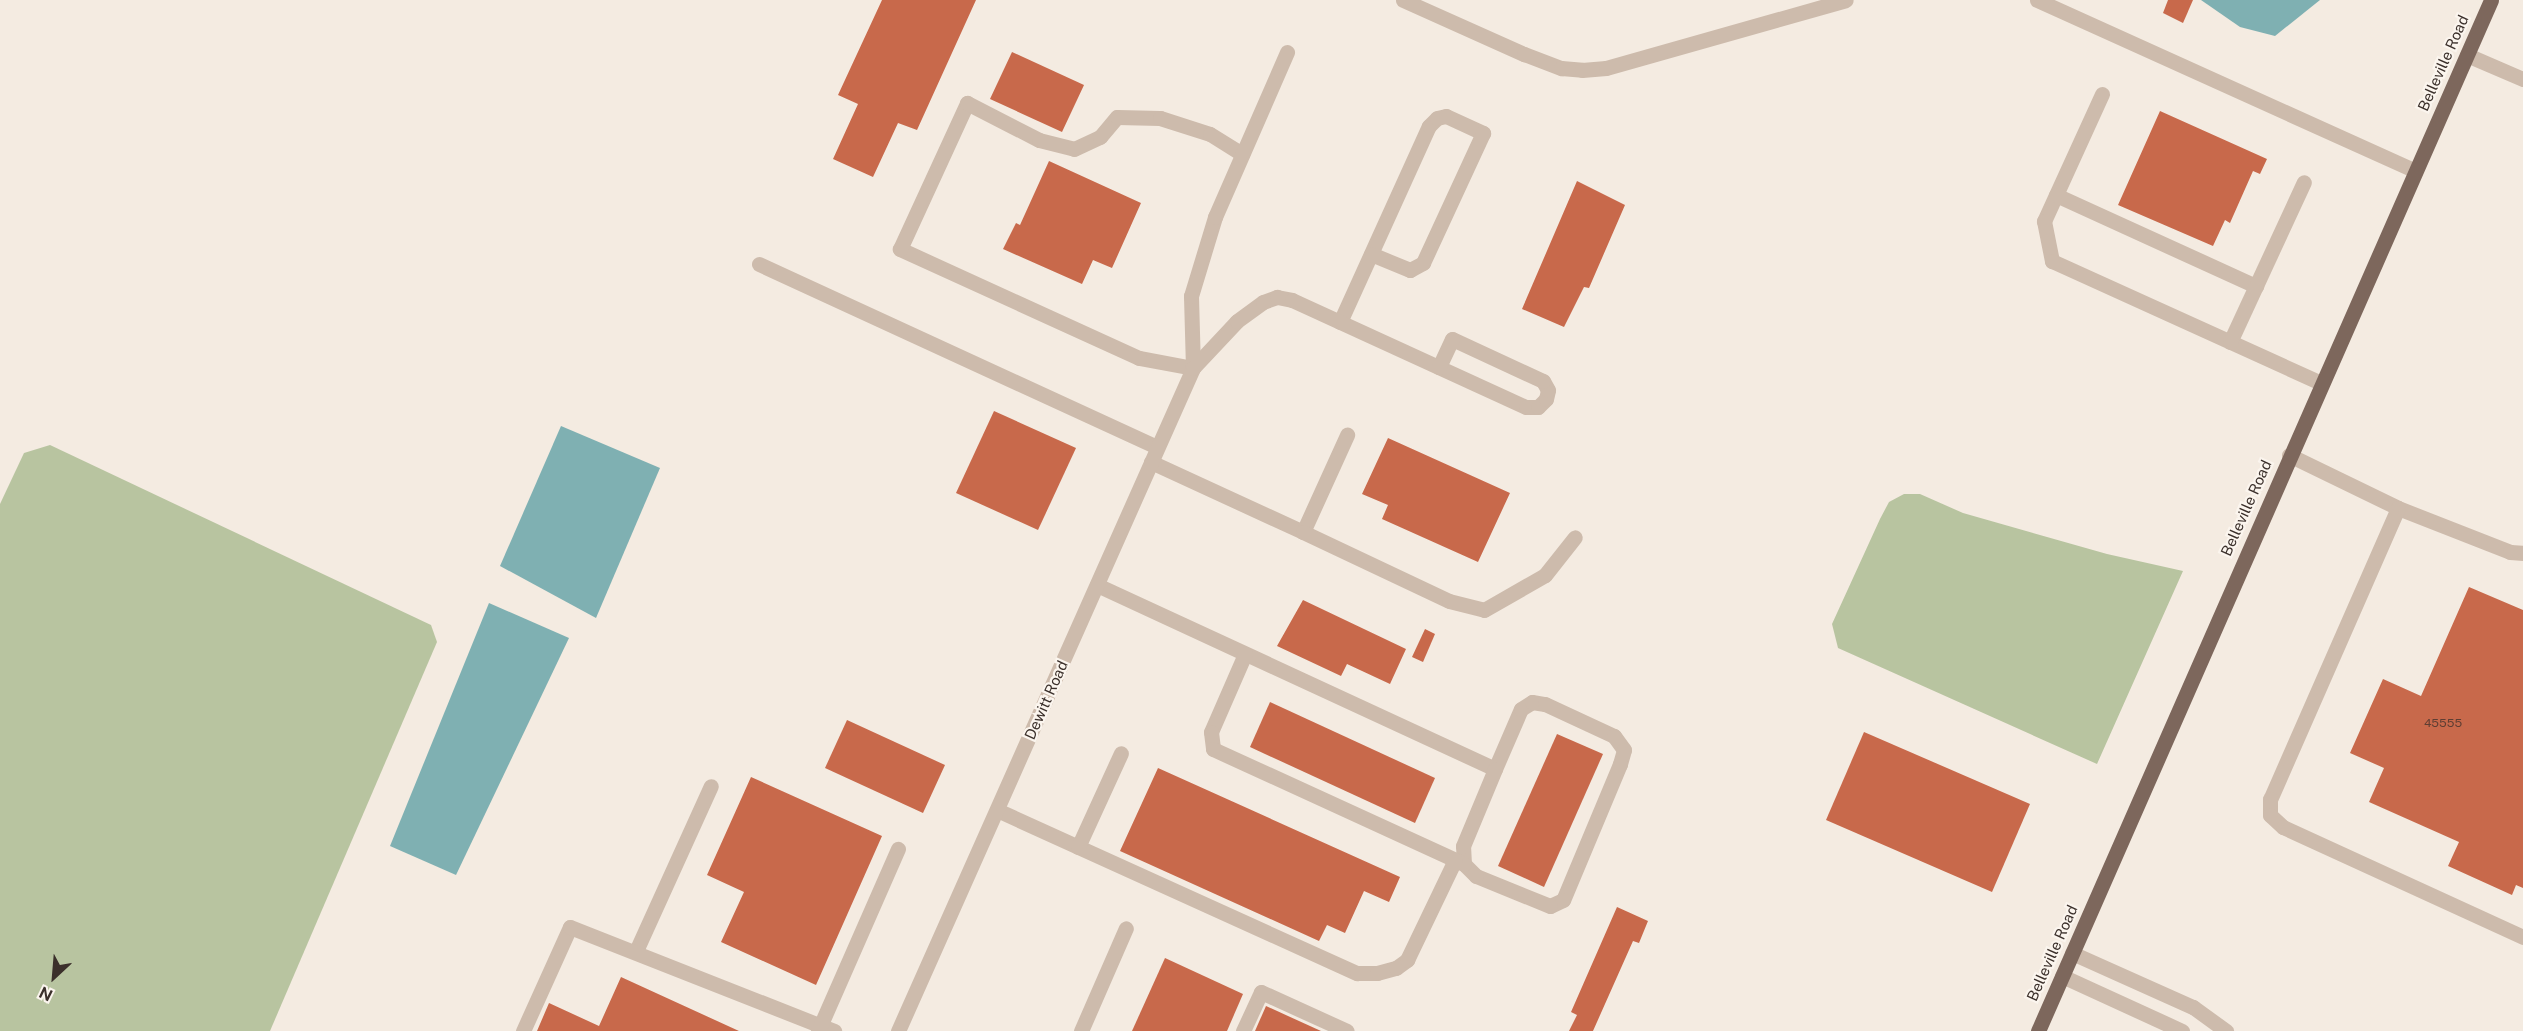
<!DOCTYPE html>
<html>
<head>
<meta charset="utf-8">
<style>
	body { margin:0 }
	#map { position:relative; width:2523px; height:1031px; overflow:hidden; background:#f4ebe1; font-family:"Public Sans",sans-serif }
	div>[style] { position:absolute }
	.green>* { inset:0; background:#b8c4a0 }
	.water>* { inset:0; background:#7fb0b2 }
	.building>* { inset:0; background:#c8694b }
	.minor>* { height:15px; margin:-7.5px; padding:0 7.5px; transform-origin:7.5px; border-radius:7.5px; background:#cdbbac }
	.major>* { height:15px; margin:-7.5px; padding:0 7.5px; transform-origin:7.5px; border-radius:7.5px; background:#7d675c }
	span { translate:-50% -50%; white-space:nowrap; text-align:center; line-height:1.15; -webkit-text-stroke:4.5px #fbf5ee; paint-order:stroke }
	.number-label { font-size:12px; color:#5e3e33 }
	.number-label span { -webkit-text-stroke-width:0 }
	.street-label { font-size:15px; color:#3b302b }
	.north { position:absolute; left:24px; top:947px; width:60px; height:60px; -webkit-text-stroke:4px #fbf5ee; paint-order:stroke; rotate:206deg; font-size:16px; font-weight:700; line-height:24px; text-align:center; color:#3b302b }
	.north::after { content:''; display:block; margin:auto; width:21px; height:27px; background:#3b302b; clip-path:polygon(50% 0,100% 100%,50% 72%,0 100%) }
</style>
</head>
<body>
<div id="map">
	<div class="green">
		<i style="clip-path:polygon(50px 445px,431px 625px,437px 642px,270px 1031px,0 1031px,0 504px,24px 453px)"></i>
		<i style="clip-path:polygon(1904px 494px,1920px 494px,1963px 513px,2107px 554px,2183px 571px,2097px 764px,1838px 648px,1832px 624px,1880px 519px,1889px 502px)"></i>
	</div>
	<div class="water">
		<i style="clip-path:polygon(2201px 0,2320px 0,2275px 36px,2240px 27px)"></i>
		<i style="clip-path:polygon(561px 426px,660px 468px,596px 618px,500px 566px)"></i>
		<i style="clip-path:polygon(489px 603px,569px 638px,456px 875px,390px 846px)"></i>
	</div>
	<div class="building">
		<i style="clip-path:polygon(882px 0,976px 0,917px 130px,898px 123px,873px 177px,833px 159px,858px 104px,838px 95px)"></i>
		<i style="clip-path:polygon(2168px 0,2193px 0,2183px 23px,2163px 13px)"></i>
		<i style="clip-path:polygon(1012px 52px,1084px 85px,1062px 132px,990px 99px)"></i>
		<i style="clip-path:polygon(2160px 111px,2267px 159px,2260px 174px,2253px 171px,2230px 223px,2225px 220px,2213px 246px,2118px 205px)"></i>
		<i style="clip-path:polygon(1049px 161px,1141px 203px,1112px 268px,1093px 260px,1082px 284px,1003px 249px,1016px 223px,1020px 225px)"></i>
		<i style="clip-path:polygon(1577px 181px,1625px 205px,1589px 288px,1584px 287px,1564px 327px,1522px 309px)"></i>
		<i style="clip-path:polygon(994px 411px,1076px 448px,1038px 530px,956px 493px)"></i>
		<i style="clip-path:polygon(1388px 438px,1510px 493px,1478px 562px,1382px 519px,1388px 505px,1362px 494px)"></i>
		<i style="clip-path:polygon(2469px 587px,2523px 610px,2523px 888px,2516px 885px,2512px 895px,2448px 866px,2459px 842px,2369px 802px,2384px 768px,2350px 753px,2383px 679px,2421px 696px)"></i>
		<i style="clip-path:polygon(1303px 600px,1406px 649px,1390px 684px,1347px 664px,1341px 676px,1277px 646px)"></i>
		<i style="clip-path:polygon(1425px 629px,1435px 634px,1423px 662px,1412px 657px)"></i>
		<i style="clip-path:polygon(1270px 702px,1435px 778px,1415px 823px,1250px 747px)"></i>
		<i style="clip-path:polygon(847px 720px,945px 765px,923px 813px,825px 768px)"></i>
		<i style="clip-path:polygon(1864px 732px,2030px 804px,1992px 892px,1826px 820px)"></i>
		<i style="clip-path:polygon(1557px 734px,1603px 754px,1544px 887px,1498px 866px)"></i>
		<i style="clip-path:polygon(1158px 768px,1400px 877px,1389px 902px,1364px 891px,1345px 933px,1327px 925px,1319px 941px,1120px 851px)"></i>
		<i style="clip-path:polygon(751px 777px,882px 836px,816px 985px,721px 942px,744px 892px,707px 875px)"></i>
		<i style="clip-path:polygon(1617px 907px,1648px 921px,1639px 943px,1633px 941px,1593px 1031px,1569px 1031px,1577px 1015px,1571px 1012px)"></i>
		<i style="clip-path:polygon(1165px 958px,1243px 994px,1227px 1031px,1132px 1031px)"></i>
		<i style="clip-path:polygon(621px 977px,739px 1031px,537px 1031px,549px 1003px,599px 1026px)"></i>
		<i style="clip-path:polygon(1266px 1006px,1321px 1031px,1255px 1031px)"></i>
	</div>
	<div class="minor">
		<i style="left:1403px;top:0;width:133px;rotate:24.1deg"></i>
		<i style="left:1524px;top:54px;width:40px;rotate:21deg"></i>
		<i style="left:1561px;top:68px;width:21px;rotate:5deg"></i>
		<i style="left:1582px;top:70px;width:24px;rotate:-5deg"></i>
		<i style="left:1606px;top:68px;width:249px;rotate:-15.8deg"></i>
		<i style="left:2037px;top:0;width:415px;rotate:24.3deg"></i>
		<i style="left:2467px;top:55px;width:61px;rotate:23.2deg"></i>
		<i style="left:2102px;top:94px;width:140px;rotate:114.5deg"></i>
		<i style="left:2044px;top:221px;width:41px;rotate:78.7deg"></i>
		<i style="left:2052px;top:261px;width:295px;rotate:24.4deg"></i>
		<i style="left:2056px;top:195px;width:220px;rotate:24.5deg"></i>
		<i style="left:759px;top:264px;width:438px;rotate:24.7deg"></i>
		<i style="left:1340px;top:322px;width:215px;rotate:-65.6deg"></i>
		<i style="left:1429px;top:126px;width:11px;rotate:-45deg"></i>
		<i style="left:1437px;top:118px;width:9px;rotate:-13deg"></i>
		<i style="left:1446px;top:116px;width:41px;rotate:24.7deg"></i>
		<i style="left:1483px;top:133px;width:143px;rotate:114.8deg"></i>
		<i style="left:1423px;top:263px;width:15px;rotate:152deg"></i>
		<i style="left:1410px;top:270px;width:42px;rotate:-157.7deg"></i>
		<i style="left:2230px;top:342px;width:176px;rotate:-65.2deg"></i>
		<i style="left:1193px;top:368px;width:55px;rotate:-169.5deg"></i>
		<i style="left:1139px;top:358px;width:263px;rotate:-155.5deg"></i>
		<i style="left:900px;top:249px;width:161px;rotate:-65.3deg"></i>
		<i style="left:967px;top:103px;width:81px;rotate:27.2deg"></i>
		<i style="left:1039px;top:140px;width:36px;rotate:14deg"></i>
		<i style="left:1074px;top:149px;width:29px;rotate:-25deg"></i>
		<i style="left:1100px;top:137px;width:26px;rotate:-50deg"></i>
		<i style="left:1117px;top:117px;width:43px;rotate:1.3deg"></i>
		<i style="left:1160px;top:118px;width:52px;rotate:17.7deg"></i>
		<i style="left:1210px;top:134px;width:38px;rotate:32deg"></i>
		<i style="left:1193px;top:368px;width:72px;rotate:-91.6deg"></i>
		<i style="left:1191px;top:296px;width:83px;rotate:-73.1deg"></i>
		<i style="left:1215px;top:217px;width:180px;rotate:-66.4deg"></i>
		<i style="left:2289px;top:455px;width:121px;rotate:25.9deg"></i>
		<i style="left:2398px;top:508px;width:120px;rotate:21.4deg"></i>
		<i style="left:2510px;top:552px;width:13px;rotate:4deg"></i>
		<i style="left:1151px;top:462px;width:167px;rotate:24.7deg"></i>
		<i style="left:1303px;top:532px;width:107px;rotate:-65.6deg"></i>
		<i style="left:2398px;top:508px;width:318px;rotate:113.7deg"></i>
		<i style="left:2270px;top:799px;width:16px;rotate:90deg"></i>
		<i style="left:2270px;top:815px;width:18px;rotate:43deg"></i>
		<i style="left:2283px;top:827px;width:264px;rotate:24.6deg"></i>
		<i style="left:1303px;top:532px;width:161px;rotate:25.3deg"></i>
		<i style="left:1449px;top:601px;width:36px;rotate:14deg"></i>
		<i style="left:1484px;top:610px;width:70px;rotate:-29.8deg"></i>
		<i style="left:1545px;top:575px;width:48px;rotate:-51.7deg"></i>
		<i style="left:1097px;top:585px;width:438px;rotate:24.8deg"></i>
		<i style="left:1495px;top:769px;width:65px;rotate:-66.6deg"></i>
		<i style="left:1521px;top:709px;width:13px;rotate:-32deg"></i>
		<i style="left:1532px;top:702px;width:13px;rotate:9deg"></i>
		<i style="left:1545px;top:704px;width:76px;rotate:24.9deg"></i>
		<i style="left:1614px;top:736px;width:17px;rotate:54deg"></i>
		<i style="left:1624px;top:750px;width:15px;rotate:106deg"></i>
		<i style="left:1620px;top:764px;width:147px;rotate:112.7deg"></i>
		<i style="left:1563px;top:900px;width:14px;rotate:155deg"></i>
		<i style="left:1550px;top:906px;width:80px;rotate:-157.9deg"></i>
		<i style="left:1476px;top:876px;width:17px;rotate:-135deg"></i>
		<i style="left:1464px;top:864px;width:18px;rotate:-93deg"></i>
		<i style="left:1463px;top:846px;width:83px;rotate:-67.4deg"></i>
		<i style="left:1245px;top:654px;width:85px;rotate:113.6deg"></i>
		<i style="left:1211px;top:732px;width:17px;rotate:83deg"></i>
		<i style="left:1213px;top:749px;width:276px;rotate:24.6deg"></i>
		<i style="left:997px;top:810px;width:395px;rotate:24.4deg"></i>
		<i style="left:1357px;top:973px;width:20px"></i>
		<i style="left:1377px;top:973px;width:20px;rotate:-15deg"></i>
		<i style="left:1396px;top:968px;width:14px;rotate:-36deg"></i>
		<i style="left:1407px;top:960px;width:111px;rotate:-64.4deg"></i>
		<i style="left:1078px;top:847px;width:103px;rotate:-65.4deg"></i>
		<i style="left:636px;top:951px;width:181px;rotate:-65.6deg"></i>
		<i style="left:2072px;top:953px;width:133px;rotate:24.1deg"></i>
		<i style="left:2193px;top:1007px;width:41px;rotate:36deg"></i>
		<i style="left:2062px;top:976px;width:132px;rotate:24.6deg"></i>
		<i style="left:523px;top:1031px;width:114px;rotate:-65.7deg"></i>
		<i style="left:570px;top:927px;width:284px;rotate:21.5deg"></i>
		<i style="left:818px;top:1031px;width:199px;rotate:-66.3deg"></i>
		<i style="left:898px;top:1031px;width:726px;rotate:-66.01deg"></i>
		<i style="left:1193px;top:368px;width:64px;rotate:-46.9deg"></i>
		<i style="left:1237px;top:321px;width:32px;rotate:-36deg"></i>
		<i style="left:1263px;top:302px;width:15px;rotate:-20deg"></i>
		<i style="left:1277px;top:297px;width:15px;rotate:11deg"></i>
		<i style="left:1292px;top:300px;width:257px;rotate:24.6deg"></i>
		<i style="left:1526px;top:407px;width:12px"></i>
		<i style="left:1538px;top:407px;width:11px;rotate:-45deg"></i>
		<i style="left:1546px;top:399px;width:9px;rotate:-77deg"></i>
		<i style="left:1548px;top:390px;width:10px;rotate:-119deg"></i>
		<i style="left:1543px;top:381px;width:100px;rotate:-155.2deg"></i>
		<i style="left:1452px;top:339px;width:31px;rotate:115deg"></i>
		<i style="left:1081px;top:1031px;width:112px;rotate:-66.4deg"></i>
		<i style="left:1243px;top:1031px;width:43px;rotate:-65.2deg"></i>
		<i style="left:1261px;top:992px;width:94px;rotate:24.4deg"></i>
	</div>
	<div class="major">
		<i style="left:2038px;top:1031px;width:1126px;rotate:-66.28deg"></i>
	</div>
	<div class="number-label">
		<span style="left:2443px;top:724px">45555</span>
	</div>
	<div class="street-label">
		<span style="left:2443px;top:63px;rotate:-66deg">Belleville Road</span>
		<span style="left:2246px;top:508px;rotate:-66deg">Belleville Road</span>
		<span style="left:1046px;top:700px;rotate:-66deg">Dewitt Road</span>
		<span style="left:2052px;top:953px;rotate:-66deg">Belleville Road</span>
	</div>
	<div class="north">N</div>
</div>
</body>
</html>
